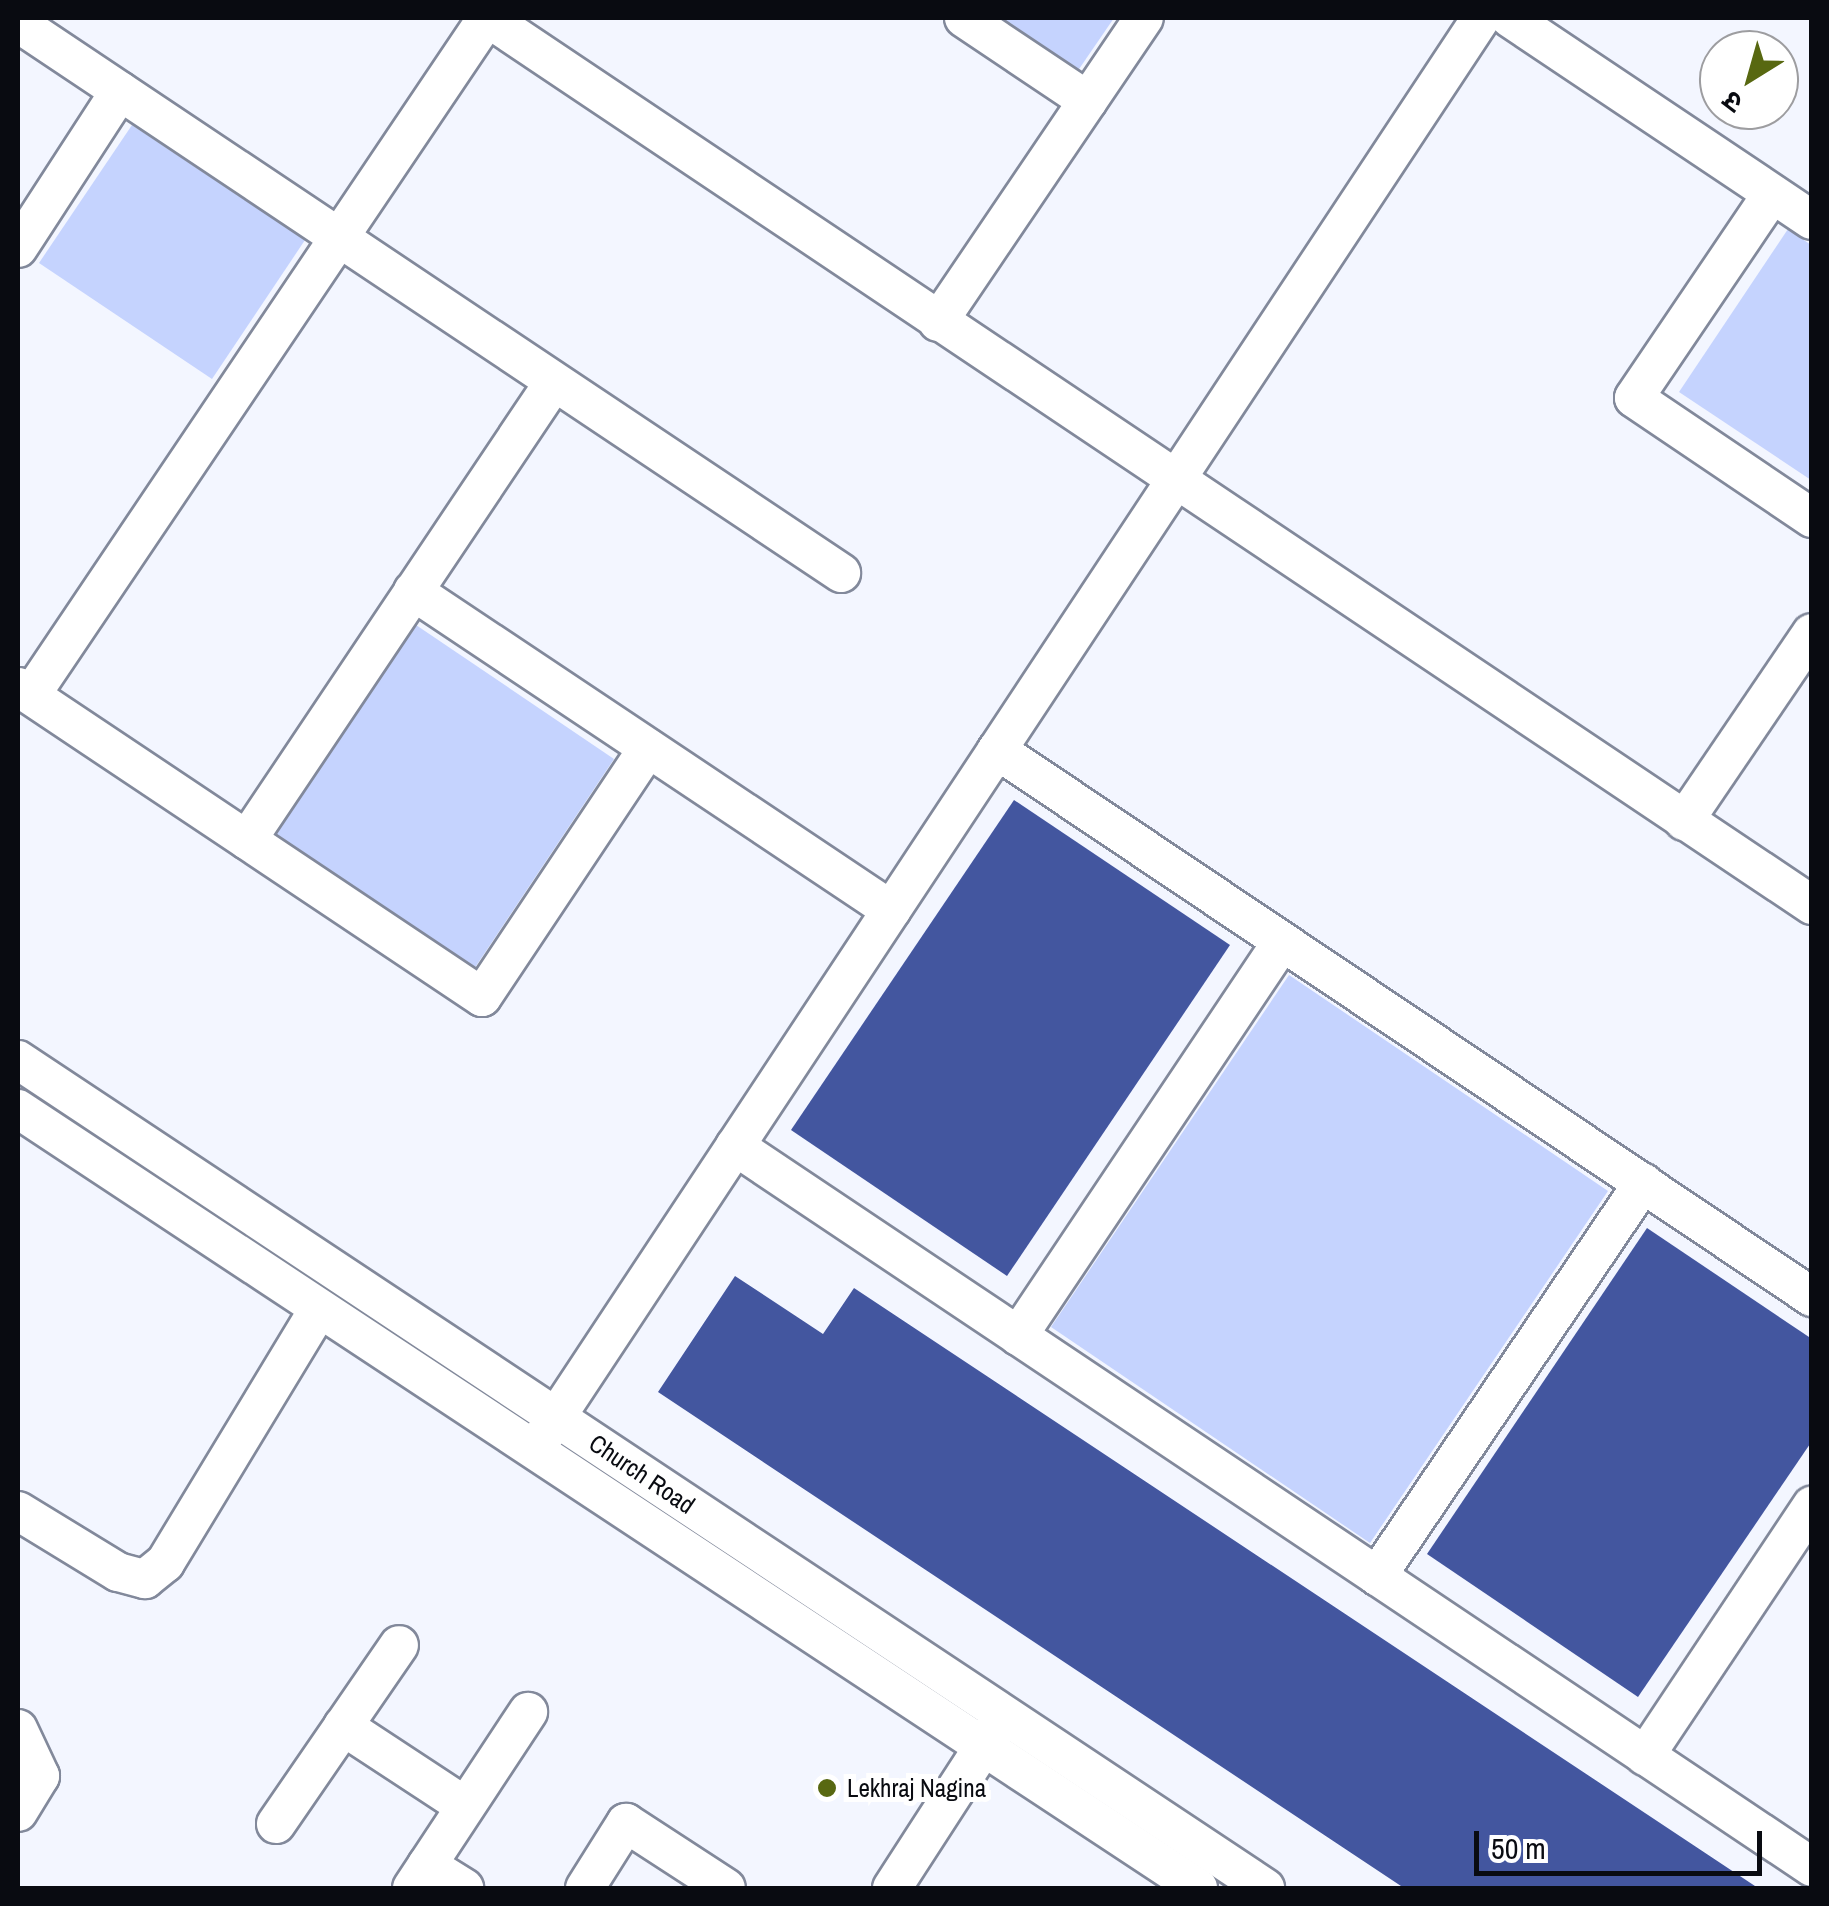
<!DOCTYPE html>
<html>
<head>
<meta charset="utf-8">
<style>
	body { margin:0 }
	#map { position:relative; width:1829px; height:1906px; overflow:hidden; background:#f3f6ff; font-family:"Archivo Narrow","Noto Sans Devanagari",sans-serif }
	div>[style] { position:absolute }
	.green>* { inset:0; background:#c5d3fe }
	.building>* { inset:0; background:#43569f }
	.roads { filter:drop-shadow(2px 0 #82899b) drop-shadow(-2px 0 #82899b) drop-shadow(0 2px #82899b) drop-shadow(0 -2px #82899b) }
	.minor>* { height:38px; margin:-19px; padding:0 19px; transform-origin:19px; border-radius:19px; background:#fff }
	.dots>* { width:28px; height:28px; translate:-50% -50%; box-sizing:border-box; border:5px solid #fff; border-radius:50% }
	span { translate:-50% -50%; white-space:nowrap; text-align:center; line-height:1.15; -webkit-text-stroke:10px #fff; paint-order:stroke }
	.street-label { font-size:25px; color:#090b11 }
	.poi-label { font-size:25px; color:#090b11 }
	.left { translate:0 -50%; text-align:left }
	.frame { position:absolute; inset:0; border:20px solid #090b11; pointer-events:none }
	.north { position:absolute; left:1699px; top:30px; width:100px; height:100px; box-sizing:border-box; background:#fff; border:2px solid #9d9da0; border-radius:50%; rotate:217deg; font-size:28px; font-weight:700; line-height:40px; text-align:center; color:#090b11 }
	.north::after { content:''; display:block; margin:auto; width:35px; height:45px; background:#586811; clip-path:polygon(50% 0,100% 100%,50% 72%,0 100%) }
	.scale { position:absolute; left:1474px; top:1831px; width:288px; height:45px; box-sizing:border-box; border:5px solid #090b11; border-top:0; padding-left:12px; font-size:30px; line-height:35px; white-space:nowrap; color:#090b11; -webkit-text-stroke:8px #fff; paint-order:stroke }
</style>
</head>
<body>
<div id="map">
	<div class="green">
		<i style="clip-path:polygon(999px 18px,1114px 18px,1077px 72px)"></i>
		<i style="clip-path:polygon(132px 125px,305px 240px,212px 379px,39px 263px)"></i>
		<i style="clip-path:polygon(1788px 229px,1811px 245px,1811px 480px,1679px 392px)"></i>
		<i style="clip-path:polygon(416px 625px,614px 759px,474px 969px,275px 836px)"></i>
		<i style="clip-path:polygon(1289px 975px,1608px 1191px,1370px 1543px,1051px 1327px)"></i>
	</div>
	<div class="building">
		<i style="clip-path:polygon(1014px 800px,1230px 945px,1007px 1276px,791px 1130px)"></i>
		<i style="clip-path:polygon(1647px 1228px,1812px 1339px,1812px 1441px,1638px 1697px,1427px 1554px)"></i>
		<i style="clip-path:polygon(735px 1276px,823px 1334px,854px 1288px,1758px 1888px,1404px 1888px,658px 1392px)"></i>
	</div>
	<div class="roads">
		<div class="minor">
			<i style="left:488px;top:18px;width:1594px;rotate:33.82deg"></i>
			<i style="left:964px;top:18px;width:149px;rotate:33.8deg"></i>
			<i style="left:1510px;top:18px;width:363px;rotate:33.8deg"></i>
			<i style="left:18px;top:23px;width:990px;rotate:33.75deg"></i>
			<i style="left:1772px;top:194px;width:246px;rotate:124.1deg"></i>
			<i style="left:1634px;top:398px;width:215px;rotate:34deg"></i>
			<i style="left:18px;top:248px;width:187px;rotate:-57deg"></i>
			<i style="left:938px;top:322px;width:367px;rotate:-55.9deg"></i>
			<i style="left:413px;top:591px;width:575px;rotate:33.72deg"></i>
			<i style="left:18px;top:687px;width:558px;rotate:33.75deg"></i>
			<i style="left:482px;top:997px;width:299px;rotate:-56.3deg"></i>
			<i style="left:31px;top:695px;width:816px;rotate:-56.04deg"></i>
			<i style="left:997px;top:750px;width:982px;rotate:33.87deg"></i>
			<i style="left:1684px;top:821px;width:227px;rotate:-55.8deg"></i>
			<i style="left:247px;top:840px;width:551px;rotate:-56.17deg"></i>
			<i style="left:18px;top:1060px;width:1497px;rotate:33.58deg"></i>
			<i style="left:18px;top:1109px;width:1414px;rotate:33.43deg"></i>
			<i style="left:735px;top:1146px;width:1296px;rotate:33.8deg"></i>
			<i style="left:1018px;top:1336px;width:474px;rotate:-56.2deg"></i>
			<i style="left:535px;top:1449px;width:1715px;rotate:-56.53deg"></i>
			<i style="left:18px;top:1511px;width:117px;rotate:31.4deg"></i>
			<i style="left:118px;top:1572px;width:28px;rotate:15deg"></i>
			<i style="left:145px;top:1579px;width:26px;rotate:-39deg"></i>
			<i style="left:165px;top:1563px;width:297px;rotate:-58.8deg"></i>
			<i style="left:1377px;top:1576px;width:475px;rotate:-55.9deg"></i>
			<i style="left:343px;top:1726px;width:146px;rotate:33.3deg"></i>
			<i style="left:18px;top:1729px;width:52px;rotate:64.9deg"></i>
			<i style="left:40px;top:1776px;width:42px;rotate:121.4deg"></i>
			<i style="left:1645px;top:1756px;width:301px;rotate:-56.3deg"></i>
			<i style="left:276px;top:1824px;width:217px;rotate:-55.5deg"></i>
			<i style="left:427px;top:1865px;width:44px;rotate:31.9deg"></i>
			<i style="left:412px;top:1888px;width:211px;rotate:-56.6deg"></i>
			<i style="left:585px;top:1888px;width:77px;rotate:-57.8deg"></i>
			<i style="left:626px;top:1823px;width:119px;rotate:33deg"></i>
			<i style="left:892px;top:1888px;width:193px;rotate:-57.1deg"></i>
		</div>
	</div>
	<div class="dots">
		<i style="left:827px;top:1788px;background:#586811"></i>
	</div>
	<div class="street-label">
		<span style="left:642px;top:1474px;rotate:34deg">Church Road</span>
	</div>
	<div class="poi-label">
		<span class="left" style="left:847px;top:1788px">Lekhraj Nagina</span>
	</div>
	<div class="frame"></div>
	<div class="north">उ</div>
	<div class="scale">50 m</div>
</div>
</body>
</html>
